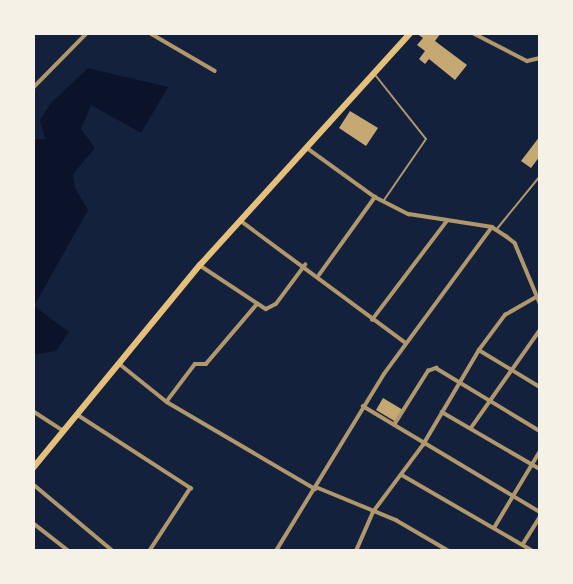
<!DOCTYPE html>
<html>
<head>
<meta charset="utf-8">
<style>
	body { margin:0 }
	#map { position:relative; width:573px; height:584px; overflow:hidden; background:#14213d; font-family:Manrope,sans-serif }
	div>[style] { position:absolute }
	.water>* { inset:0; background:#0b132b }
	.building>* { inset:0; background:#c6a872 }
	.service>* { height:2px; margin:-1px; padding:0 1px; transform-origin:1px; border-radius:1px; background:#b1986c }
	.minor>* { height:3.5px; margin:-1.75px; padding:0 1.75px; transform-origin:1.75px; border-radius:1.75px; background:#b1986c }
	.primary>* { height:6px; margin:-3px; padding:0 3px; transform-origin:3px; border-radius:3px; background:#e5c07b }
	span { translate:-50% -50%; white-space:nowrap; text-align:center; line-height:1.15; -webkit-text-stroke:5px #f6f1e7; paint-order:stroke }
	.frame { position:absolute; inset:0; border:35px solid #f6f1e7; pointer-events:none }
</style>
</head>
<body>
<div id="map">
	<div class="water">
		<i style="clip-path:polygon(88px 68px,168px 87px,141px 133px,91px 105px,81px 129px,95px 148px,73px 174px,75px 188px,88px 210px,34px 306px,69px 332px,56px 351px,33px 355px,33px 147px,36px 139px,45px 139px,40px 120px,51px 103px)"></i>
	</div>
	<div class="building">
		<i style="clip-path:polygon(416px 33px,441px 33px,435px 41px,467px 65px,455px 80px,429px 59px,425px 64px,419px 59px,425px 51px,417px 45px,423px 38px)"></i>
		<i style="clip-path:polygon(350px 111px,378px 128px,366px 146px,339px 128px)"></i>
		<i style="clip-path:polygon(540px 136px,540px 156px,531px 168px,521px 161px)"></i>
		<i style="clip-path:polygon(383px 398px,403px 410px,396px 422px,376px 410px)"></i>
	</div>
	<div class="service">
		<i style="left:376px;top:76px;width:80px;rotate:51.6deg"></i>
		<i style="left:426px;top:139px;width:74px;rotate:124.5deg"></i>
		<i style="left:496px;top:230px;width:70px;rotate:-50.8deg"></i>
	</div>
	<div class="minor">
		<i style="left:150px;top:33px;width:75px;rotate:30.3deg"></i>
		<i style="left:473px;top:33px;width:61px;rotate:27.4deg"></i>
		<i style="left:527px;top:61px;width:13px;rotate:-13deg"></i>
		<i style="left:33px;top:88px;width:77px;rotate:-45.5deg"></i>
		<i style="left:307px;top:148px;width:84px;rotate:35.8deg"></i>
		<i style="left:375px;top:197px;width:38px;rotate:27deg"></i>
		<i style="left:409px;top:214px;width:84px;rotate:8.9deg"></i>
		<i style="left:492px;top:227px;width:17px;rotate:33deg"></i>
		<i style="left:506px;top:236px;width:11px;rotate:38deg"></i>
		<i style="left:515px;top:243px;width:65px;rotate:67.4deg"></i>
		<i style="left:241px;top:221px;width:205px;rotate:36.5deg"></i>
		<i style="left:201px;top:266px;width:78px;rotate:33.5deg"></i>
		<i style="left:266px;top:309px;width:11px;rotate:-27deg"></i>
		<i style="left:276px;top:304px;width:49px;rotate:-53.4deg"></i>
		<i style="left:319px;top:275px;width:96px;rotate:-54.3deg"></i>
		<i style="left:372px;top:320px;width:124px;rotate:-52.9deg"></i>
		<i style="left:479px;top:350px;width:71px;rotate:31.2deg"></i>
		<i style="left:121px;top:365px;width:59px;rotate:38.8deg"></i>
		<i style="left:167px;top:402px;width:172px;rotate:30.4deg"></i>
		<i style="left:167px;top:401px;width:46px;rotate:-52.9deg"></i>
		<i style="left:195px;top:364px;width:11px"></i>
		<i style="left:206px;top:364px;width:79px;rotate:-49.6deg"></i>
		<i style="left:363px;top:406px;width:206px;rotate:30.9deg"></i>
		<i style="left:33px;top:411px;width:37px;rotate:33deg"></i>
		<i style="left:442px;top:412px;width:113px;rotate:30.2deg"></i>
		<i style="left:78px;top:415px;width:135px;rotate:32.9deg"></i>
		<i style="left:191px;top:488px;width:75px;rotate:123.1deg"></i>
		<i style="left:394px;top:425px;width:64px;rotate:-57.8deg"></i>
		<i style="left:428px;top:371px;width:9px;rotate:-21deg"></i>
		<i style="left:436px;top:368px;width:122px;rotate:31.2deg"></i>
		<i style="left:471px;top:428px;width:120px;rotate:-54.9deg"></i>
		<i style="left:402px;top:475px;width:151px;rotate:30.1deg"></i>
		<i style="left:33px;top:484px;width:104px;rotate:39.9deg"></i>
		<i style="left:316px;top:487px;width:87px;rotate:22.4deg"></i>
		<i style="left:396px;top:520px;width:61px;rotate:30.3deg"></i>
		<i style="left:33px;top:523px;width:46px;rotate:37.9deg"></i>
		<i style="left:494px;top:528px;width:90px;rotate:-59.1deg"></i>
		<i style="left:523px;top:544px;width:32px;rotate:-58deg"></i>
		<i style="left:276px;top:551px;width:207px;rotate:-58.6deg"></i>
		<i style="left:384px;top:374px;width:182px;rotate:-53.7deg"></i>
		<i style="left:356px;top:551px;width:43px;rotate:-66.4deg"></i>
		<i style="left:373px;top:512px;width:84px;rotate:-53.3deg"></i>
		<i style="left:423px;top:445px;width:110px;rotate:-59.5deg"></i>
		<i style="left:479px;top:350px;width:44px;rotate:-53.4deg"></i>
		<i style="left:505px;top:315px;width:36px;rotate:-30deg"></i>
	</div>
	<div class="primary">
		<i style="left:33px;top:468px;width:263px;rotate:-50.6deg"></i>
		<i style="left:200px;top:265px;width:313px;rotate:-47.8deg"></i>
	</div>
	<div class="frame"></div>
</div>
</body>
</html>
